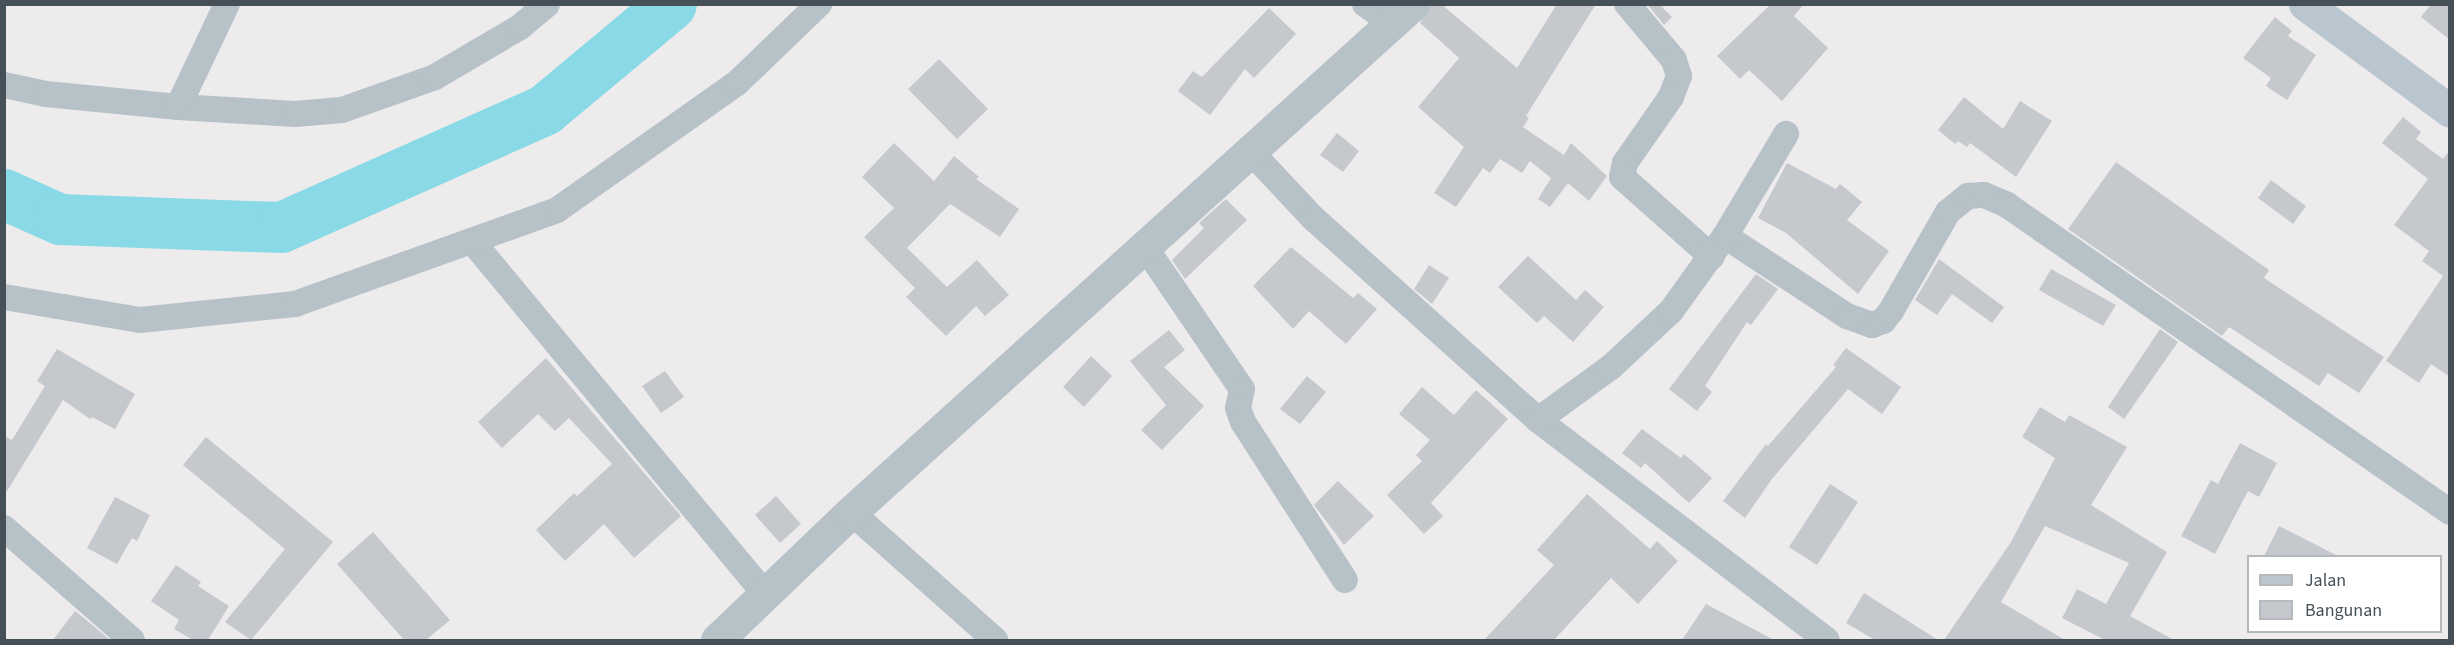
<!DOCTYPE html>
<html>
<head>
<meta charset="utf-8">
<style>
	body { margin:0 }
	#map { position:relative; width:2454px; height:645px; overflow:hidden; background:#eeebec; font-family:"Source Sans 3",sans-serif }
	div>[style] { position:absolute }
	.river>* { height:51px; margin:-25.5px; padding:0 25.5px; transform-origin:25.5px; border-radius:25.5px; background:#89dae6 }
	.building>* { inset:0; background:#c5c9ce }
	.minor>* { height:26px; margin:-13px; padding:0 13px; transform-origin:13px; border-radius:13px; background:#b7c1c8 }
	.tertiary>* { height:33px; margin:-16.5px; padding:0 16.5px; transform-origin:16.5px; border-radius:16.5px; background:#b7c1c8 }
	.secondary>* { height:33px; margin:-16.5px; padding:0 16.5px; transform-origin:16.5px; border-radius:16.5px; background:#b9c5cf }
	span { translate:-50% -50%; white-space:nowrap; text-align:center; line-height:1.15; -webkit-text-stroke:4.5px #fff; paint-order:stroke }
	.frame { position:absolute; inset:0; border:6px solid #455058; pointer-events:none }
	.legend { position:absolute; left:2247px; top:555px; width:195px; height:78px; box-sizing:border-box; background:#fff; border:2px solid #b5b9bc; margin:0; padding:8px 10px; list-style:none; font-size:18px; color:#455058 }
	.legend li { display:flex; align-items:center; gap:12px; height:30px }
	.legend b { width:30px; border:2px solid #b5b9bc }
</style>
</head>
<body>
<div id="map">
	<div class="river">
		<i style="left:4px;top:194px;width:61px;rotate:24.1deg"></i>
		<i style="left:60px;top:219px;width:221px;rotate:2.1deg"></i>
		<i style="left:281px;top:227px;width:288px;rotate:-24deg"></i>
		<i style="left:544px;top:110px;width:165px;rotate:-39.8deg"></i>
	</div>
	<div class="building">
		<i style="clip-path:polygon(1431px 4px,1441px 4px,1517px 68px,1557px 4px,1596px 4px,1526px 116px,1529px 118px,1523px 127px,1564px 155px,1571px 143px,1607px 176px,1589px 201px,1568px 183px,1550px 207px,1538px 199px,1551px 178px,1530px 161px,1522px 173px,1500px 159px,1490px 173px,1483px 168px,1456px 207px,1434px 193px,1464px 147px,1418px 107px,1459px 58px,1420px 23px)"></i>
		<i style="clip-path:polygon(1647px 4px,1659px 4px,1672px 17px,1664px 25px)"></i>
		<i style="clip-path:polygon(1771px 4px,1804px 4px,1794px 16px,1828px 48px,1782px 101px,1749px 70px,1740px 79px,1717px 56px)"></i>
		<i style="clip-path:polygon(2431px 4px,2450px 4px,2450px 40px,2421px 17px)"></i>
		<i style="clip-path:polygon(1269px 8px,1296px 34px,1254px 78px,1245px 69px,1210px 115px,1178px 91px,1193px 71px,1202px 77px)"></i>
		<i style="clip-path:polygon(2275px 17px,2292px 31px,2288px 36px,2316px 55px,2287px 100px,2266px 86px,2271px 78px,2243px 58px)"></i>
		<i style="clip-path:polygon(939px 59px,988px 109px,957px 139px,908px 89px)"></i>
		<i style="clip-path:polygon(1964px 97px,2003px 129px,2020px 101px,2052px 121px,2016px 177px,1970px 143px,1967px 147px,1958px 141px,1955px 144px,1938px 130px)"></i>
		<i style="clip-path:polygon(2403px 117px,2421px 132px,2416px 139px,2443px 159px,2450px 150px,2450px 377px,2431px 364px,2419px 383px,2386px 361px,2443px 276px,2422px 261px,2429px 251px,2394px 225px,2428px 179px,2382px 143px)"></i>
		<i style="clip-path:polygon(1337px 133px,1359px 151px,1343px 172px,1320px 155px)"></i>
		<i style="clip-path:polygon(894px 143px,934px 181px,954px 156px,979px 177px,976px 179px,1019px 209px,1000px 237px,950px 204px,907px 248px,947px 287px,977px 260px,1009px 295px,985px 316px,976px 306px,946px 336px,906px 297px,915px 288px,864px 237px,894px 208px,862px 177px)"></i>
		<i style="clip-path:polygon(2116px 162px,2269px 270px,2264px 278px,2384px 357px,2359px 393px,2328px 373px,2319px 386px,2229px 327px,2222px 336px,2068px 229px)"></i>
		<i style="clip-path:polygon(1787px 163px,1836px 189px,1840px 184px,1862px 202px,1847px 220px,1889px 251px,1858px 294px,1786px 233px,1758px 218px)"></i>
		<i style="clip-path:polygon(2271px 180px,2306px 206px,2293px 224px,2258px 198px)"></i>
		<i style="clip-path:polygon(1226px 199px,1247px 220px,1185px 279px,1172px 260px,1204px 228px,1199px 223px)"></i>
		<i style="clip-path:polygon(1291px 247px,1353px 298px,1358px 293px,1377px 309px,1346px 344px,1309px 311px,1293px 329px,1253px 286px)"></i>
		<i style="clip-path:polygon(1528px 256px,1576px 300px,1585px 290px,1604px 307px,1573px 342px,1544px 316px,1537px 323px,1498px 287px)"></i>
		<i style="clip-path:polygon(1939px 259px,2004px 307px,1992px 323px,1952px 294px,1937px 315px,1915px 300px)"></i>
		<i style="clip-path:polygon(1429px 265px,1449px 278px,1432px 304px,1414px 289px)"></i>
		<i style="clip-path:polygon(2051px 269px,2116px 305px,2103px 326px,2039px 290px)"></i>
		<i style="clip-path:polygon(1756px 274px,1778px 289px,1751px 325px,1747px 322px,1705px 386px,1712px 392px,1697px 411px,1669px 389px)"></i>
		<i style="clip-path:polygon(2160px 329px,2178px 342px,2124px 419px,2108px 407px)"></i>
		<i style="clip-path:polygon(1169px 330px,1185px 350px,1164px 367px,1204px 406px,1162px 450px,1141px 430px,1166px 405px,1130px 361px)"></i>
		<i style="clip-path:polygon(1846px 348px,1901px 387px,1882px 414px,1848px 389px,1772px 479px,1745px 518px,1723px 501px,1766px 444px,1768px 446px,1836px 367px,1833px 365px)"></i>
		<i style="clip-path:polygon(57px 349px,135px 394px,115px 429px,92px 417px,90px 419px,63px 400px,4px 496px,4px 436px,12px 440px,45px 386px,37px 381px)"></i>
		<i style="clip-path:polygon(1091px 356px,1112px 376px,1084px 407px,1063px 387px)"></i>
		<i style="clip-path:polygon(546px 358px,681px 516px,634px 558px,604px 524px,565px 561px,536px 530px,574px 493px,577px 496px,612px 464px,569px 418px,555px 431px,538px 414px,502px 448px,478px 422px)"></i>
		<i style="clip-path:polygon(665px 371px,684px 397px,661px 413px,642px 386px)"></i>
		<i style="clip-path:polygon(1307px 376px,1326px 392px,1300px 424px,1280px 409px)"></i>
		<i style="clip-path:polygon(1422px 387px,1454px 415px,1476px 390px,1508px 419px,1431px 503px,1443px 516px,1424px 534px,1387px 495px,1422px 461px,1416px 455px,1430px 440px,1399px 414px)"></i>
		<i style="clip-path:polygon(2040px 407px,2065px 422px,2069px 415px,2127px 447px,2091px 505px,2167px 552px,2130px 616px,2174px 640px,2105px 640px,2062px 618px,2077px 589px,2106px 604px,2129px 563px,2045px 526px,2001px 602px,2065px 640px,1944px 640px,2011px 542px,2055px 458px,2022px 437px)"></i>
		<i style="clip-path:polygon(1642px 429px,1681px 458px,1684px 454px,1712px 478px,1689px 503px,1645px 463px,1641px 468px,1622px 453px)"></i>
		<i style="clip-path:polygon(206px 437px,333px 542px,251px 640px,225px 622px,285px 549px,183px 465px)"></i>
		<i style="clip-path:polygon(2240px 443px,2277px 463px,2259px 497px,2248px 491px,2215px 554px,2181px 536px,2211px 480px,2218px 484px)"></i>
		<i style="clip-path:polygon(1338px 481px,1374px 516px,1344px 545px,1314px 505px)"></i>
		<i style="clip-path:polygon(1830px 484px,1858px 502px,1817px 565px,1789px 547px)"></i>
		<i style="clip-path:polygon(1587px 494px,1650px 549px,1657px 541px,1678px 561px,1638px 604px,1611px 578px,1554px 640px,1484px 640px,1554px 565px,1537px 550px)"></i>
		<i style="clip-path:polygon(776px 496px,801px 524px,780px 543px,755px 515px)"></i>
		<i style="clip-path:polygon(115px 497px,150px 515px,137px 541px,132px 538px,117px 564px,87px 548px)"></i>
		<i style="clip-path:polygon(2279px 526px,2338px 556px,2264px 556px)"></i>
		<i style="clip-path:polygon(373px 532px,450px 620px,426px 640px,404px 640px,337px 564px)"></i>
		<i style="clip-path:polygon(176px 565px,201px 582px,198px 586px,229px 606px,208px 640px,193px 640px,174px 629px,179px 620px,151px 601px)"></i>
		<i style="clip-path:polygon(1864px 593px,1938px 640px,1875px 640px,1846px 623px)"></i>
		<i style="clip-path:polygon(1706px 604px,1774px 640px,1682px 640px)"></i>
		<i style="clip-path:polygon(75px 611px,84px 618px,110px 640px,53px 640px)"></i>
	</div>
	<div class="minor">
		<i style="left:1365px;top:4px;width:33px;rotate:35deg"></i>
		<i style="left:1627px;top:4px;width:73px;rotate:50deg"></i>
		<i style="left:1674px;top:60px;width:17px;rotate:73deg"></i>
		<i style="left:1679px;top:76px;width:22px;rotate:111deg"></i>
		<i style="left:1671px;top:97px;width:80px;rotate:124.9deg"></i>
		<i style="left:1625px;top:163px;width:14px;rotate:102deg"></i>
		<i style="left:1622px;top:177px;width:120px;rotate:41.6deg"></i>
		<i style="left:4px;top:85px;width:43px;rotate:12.1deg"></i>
		<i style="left:46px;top:94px;width:133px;rotate:5.6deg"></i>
		<i style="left:178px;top:107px;width:117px;rotate:3.4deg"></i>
		<i style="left:295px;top:114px;width:47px;rotate:-4.9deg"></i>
		<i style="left:342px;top:110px;width:99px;rotate:-19.5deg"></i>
		<i style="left:435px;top:77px;width:99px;rotate:-30.5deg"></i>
		<i style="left:520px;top:27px;width:35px;rotate:-40deg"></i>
		<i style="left:178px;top:107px;width:114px;rotate:-64.6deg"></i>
		<i style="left:1251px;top:152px;width:91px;rotate:46.8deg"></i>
		<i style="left:1313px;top:218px;width:302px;rotate:41.9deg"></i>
		<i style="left:1538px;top:420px;width:363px;rotate:37.3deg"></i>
		<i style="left:1725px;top:236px;width:146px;rotate:33.3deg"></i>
		<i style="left:1847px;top:316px;width:27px;rotate:20deg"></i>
		<i style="left:1872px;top:325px;width:12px;rotate:-20deg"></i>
		<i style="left:1883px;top:321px;width:13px;rotate:-51deg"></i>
		<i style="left:1891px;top:311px;width:114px;rotate:-60.1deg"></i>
		<i style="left:1948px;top:212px;width:26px;rotate:-39deg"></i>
		<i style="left:1968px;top:196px;width:16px;rotate:-4deg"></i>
		<i style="left:1984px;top:195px;width:25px;rotate:23deg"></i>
		<i style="left:2007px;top:205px;width:539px;rotate:34.72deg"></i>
		<i style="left:472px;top:241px;width:459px;rotate:50.3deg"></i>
		<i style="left:1145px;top:247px;width:172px;rotate:55.7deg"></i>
		<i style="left:1242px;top:389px;width:19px;rotate:102deg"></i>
		<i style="left:1238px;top:408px;width:15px;rotate:70deg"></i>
		<i style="left:1243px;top:422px;width:188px;rotate:57.2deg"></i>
		<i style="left:4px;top:297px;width:138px;rotate:9.6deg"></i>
		<i style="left:140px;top:320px;width:156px;rotate:-5.9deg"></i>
		<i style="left:295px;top:304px;width:278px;rotate:-19.7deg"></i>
		<i style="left:557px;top:210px;width:220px;rotate:-35.2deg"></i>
		<i style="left:737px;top:83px;width:114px;rotate:-43.9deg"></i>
		<i style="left:1538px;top:420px;width:90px;rotate:-36deg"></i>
		<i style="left:1611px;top:367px;width:82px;rotate:-43deg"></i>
		<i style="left:1671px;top:311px;width:92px;rotate:-54.2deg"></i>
		<i style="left:1725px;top:236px;width:119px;rotate:-59.1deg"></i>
		<i style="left:851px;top:512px;width:193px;rotate:41.6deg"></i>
		<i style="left:4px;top:528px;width:170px;rotate:41.2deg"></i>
	</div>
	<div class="tertiary">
		<i style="left:717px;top:640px;width:185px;rotate:-43.7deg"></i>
		<i style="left:851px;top:512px;width:758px;rotate:-42.11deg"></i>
	</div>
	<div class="secondary">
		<i style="left:2305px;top:4px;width:180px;rotate:36.4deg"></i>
	</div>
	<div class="frame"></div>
	<ul class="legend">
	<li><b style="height:8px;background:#b9c5cf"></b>Jalan</li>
	<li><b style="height:16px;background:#c5c9ce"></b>Bangunan</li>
	</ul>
</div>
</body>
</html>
